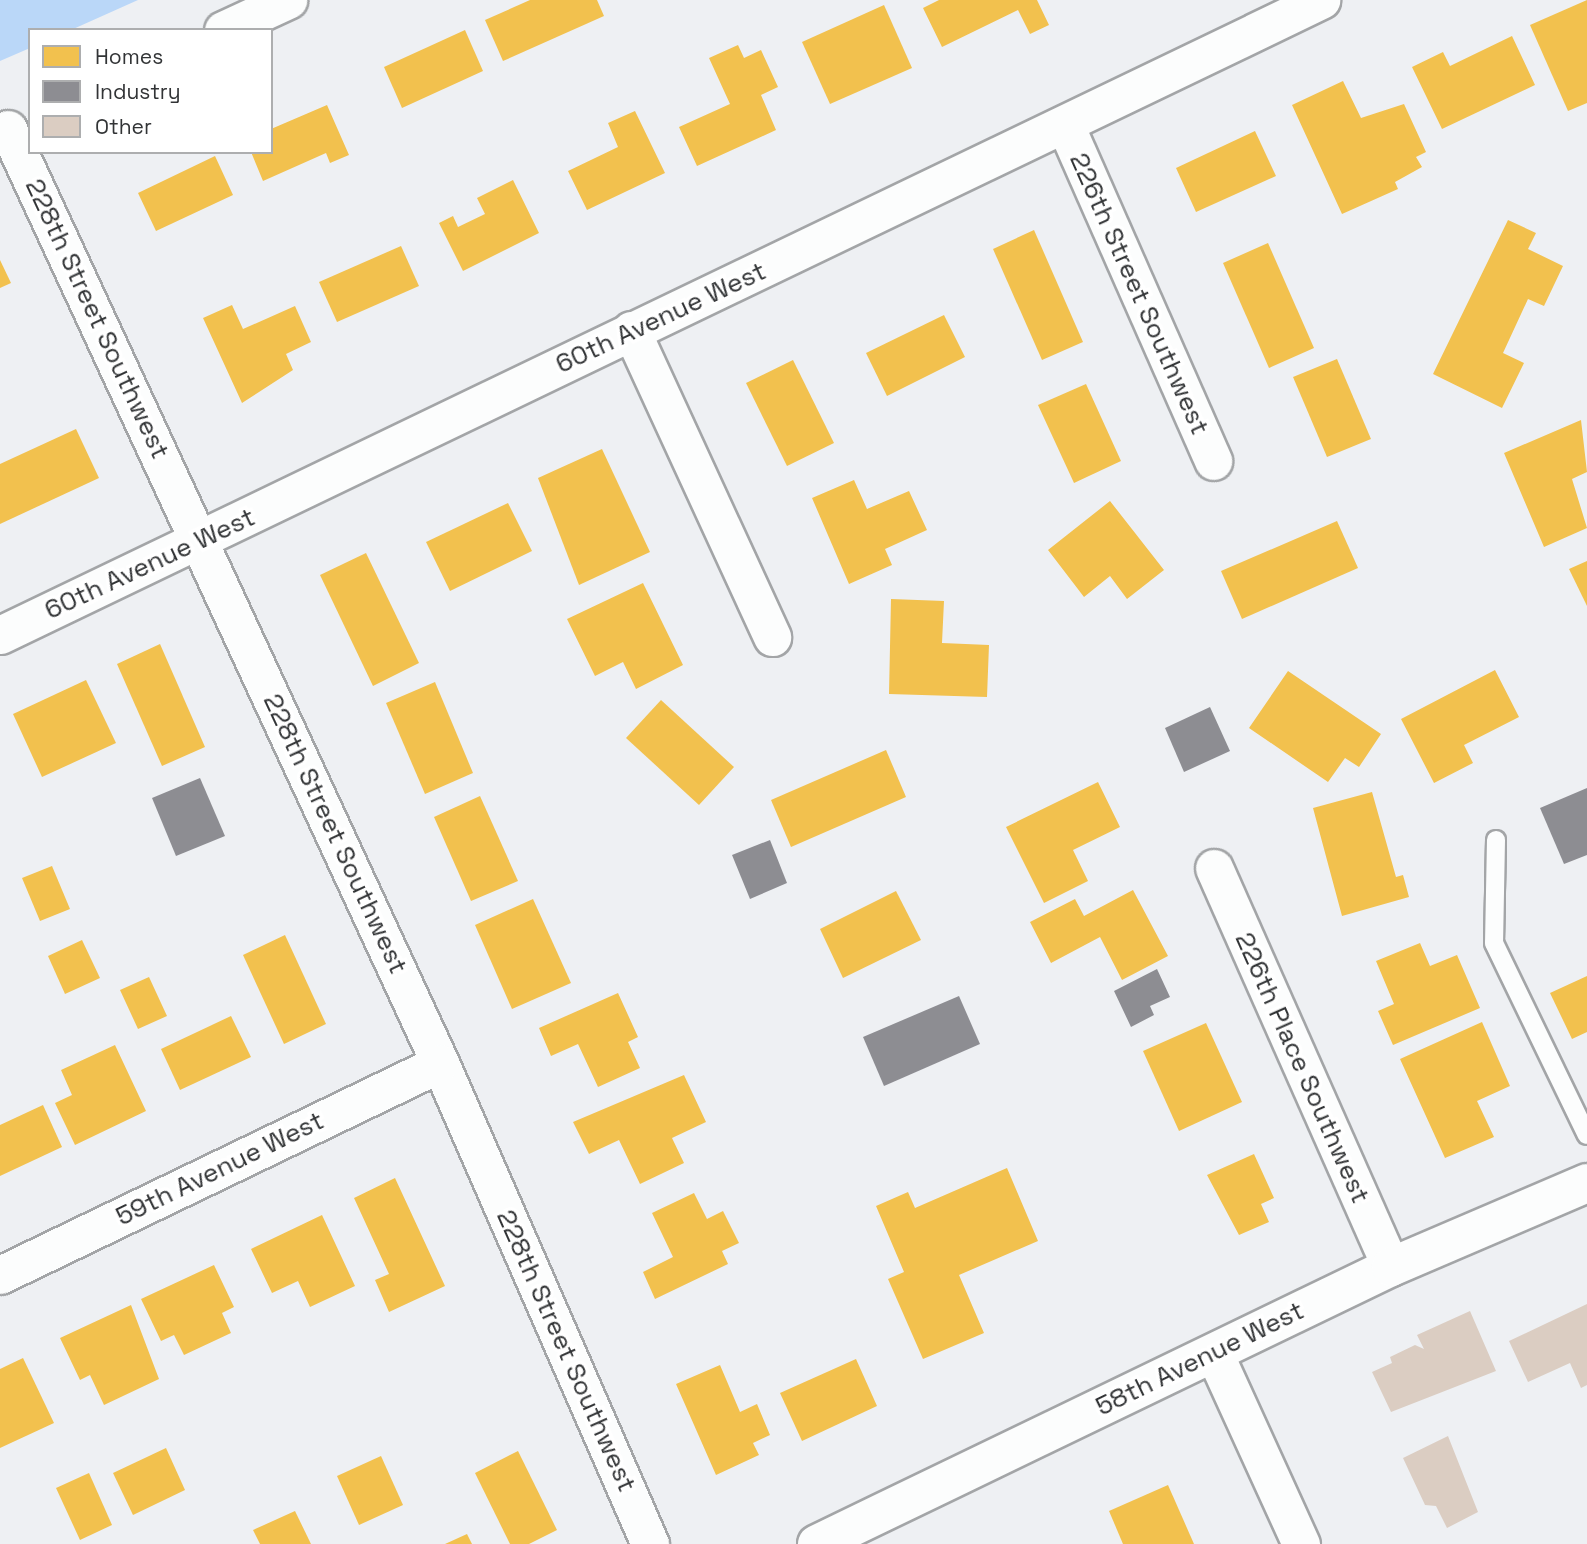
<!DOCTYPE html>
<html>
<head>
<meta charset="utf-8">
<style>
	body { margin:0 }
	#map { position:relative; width:1587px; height:1544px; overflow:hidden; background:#eef0f3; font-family:"Space Grotesk",sans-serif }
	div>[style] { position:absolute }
	.forest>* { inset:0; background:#bad7f8 }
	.homes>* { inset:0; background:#f2c14e }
	.industry>* { inset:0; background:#8d8d92 }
	.building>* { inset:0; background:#dbcdc2 }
	.roads { filter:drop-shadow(2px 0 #a3a5a7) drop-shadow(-2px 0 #a3a5a7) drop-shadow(0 2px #a3a5a7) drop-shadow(0 -2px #a3a5a7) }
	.service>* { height:18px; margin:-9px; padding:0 9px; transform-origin:9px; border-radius:9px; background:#fcfdfd }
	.minor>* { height:37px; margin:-18.5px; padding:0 18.5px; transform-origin:18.5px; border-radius:18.5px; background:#fcfdfd }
	.tertiary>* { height:38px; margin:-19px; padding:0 19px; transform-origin:19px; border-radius:19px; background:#fcfdfd }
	span { translate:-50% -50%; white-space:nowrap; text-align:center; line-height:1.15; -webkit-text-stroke:7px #fff; paint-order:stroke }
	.street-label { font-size:26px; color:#323436 }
	.legend { position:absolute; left:28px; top:28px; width:245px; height:126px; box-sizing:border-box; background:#fff; border:2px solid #adaeaf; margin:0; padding:9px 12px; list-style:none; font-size:21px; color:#323436 }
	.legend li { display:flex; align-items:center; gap:14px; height:35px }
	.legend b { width:35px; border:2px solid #adaeaf }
</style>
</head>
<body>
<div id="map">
	<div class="forest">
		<i style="clip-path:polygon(0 0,138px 0,71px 30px,30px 30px,30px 48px,0 61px)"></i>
	</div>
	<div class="homes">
		<i style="clip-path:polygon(530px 0,597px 0,604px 16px,503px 61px,485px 20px)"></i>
		<i style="clip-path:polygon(939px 0,1037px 0,1049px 25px,1030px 34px,1018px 10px,942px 47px,923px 8px)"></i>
		<i style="clip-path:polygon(1587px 0,1587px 103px,1568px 111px,1530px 25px)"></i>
		<i style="clip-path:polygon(884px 5px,912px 68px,830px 104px,802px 42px)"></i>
		<i style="clip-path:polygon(465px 30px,483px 71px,402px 108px,384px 67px)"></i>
		<i style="clip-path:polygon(1512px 36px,1535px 85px,1442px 129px,1412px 67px,1443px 52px,1450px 66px)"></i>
		<i style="clip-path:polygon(738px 45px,744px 58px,761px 50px,778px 87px,761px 95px,776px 130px,697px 166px,679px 127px,730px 104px,709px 58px)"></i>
		<i style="clip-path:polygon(1343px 81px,1361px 118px,1404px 104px,1426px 152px,1416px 157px,1422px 167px,1395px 182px,1398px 189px,1342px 214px,1292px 105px)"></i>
		<i style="clip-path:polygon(327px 105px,349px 155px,330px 163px,326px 153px,263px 181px,251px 152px,271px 152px,271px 129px)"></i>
		<i style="clip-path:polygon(635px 111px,665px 173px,587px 210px,568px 171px,618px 147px,608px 123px)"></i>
		<i style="clip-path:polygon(1255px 131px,1276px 176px,1196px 212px,1176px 168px)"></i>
		<i style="clip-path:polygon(215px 156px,233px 195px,156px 231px,138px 193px)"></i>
		<i style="clip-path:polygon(513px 180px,539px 233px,463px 271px,439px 223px,453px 216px,458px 227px,485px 214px,477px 198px)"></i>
		<i style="clip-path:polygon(1508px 220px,1536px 233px,1528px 249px,1563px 266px,1544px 306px,1528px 299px,1503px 353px,1524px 363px,1502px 408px,1433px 374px)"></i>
		<i style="clip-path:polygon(1034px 230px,1083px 342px,1042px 360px,993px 249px)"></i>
		<i style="clip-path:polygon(1268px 243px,1314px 348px,1269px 368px,1223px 263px)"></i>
		<i style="clip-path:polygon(401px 246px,419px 286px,337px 322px,319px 282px)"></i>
		<i style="clip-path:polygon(0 260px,11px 283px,0 288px)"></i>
		<i style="clip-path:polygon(232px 305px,243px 329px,295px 306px,311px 342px,286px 354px,293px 370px,242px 403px,203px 318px)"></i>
		<i style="clip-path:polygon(944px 315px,965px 357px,887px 396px,866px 353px)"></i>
		<i style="clip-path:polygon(1337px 359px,1371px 439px,1327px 457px,1293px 377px)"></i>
		<i style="clip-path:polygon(793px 360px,834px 443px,787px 466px,746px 383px)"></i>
		<i style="clip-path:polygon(1086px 384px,1121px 461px,1074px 483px,1038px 405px)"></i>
		<i style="clip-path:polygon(1581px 420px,1587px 472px,1572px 479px,1587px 528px,1544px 547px,1504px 453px)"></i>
		<i style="clip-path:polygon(76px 429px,99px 478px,0 524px,0 464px)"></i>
		<i style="clip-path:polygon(602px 449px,650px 552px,579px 585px,538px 478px)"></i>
		<i style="clip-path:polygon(854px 480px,867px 509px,909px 491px,927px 530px,885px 549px,892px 565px,849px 584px,812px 498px)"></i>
		<i style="clip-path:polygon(1110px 501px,1164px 570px,1127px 599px,1110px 576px,1084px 597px,1048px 550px)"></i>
		<i style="clip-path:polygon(508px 503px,532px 551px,450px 591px,426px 542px)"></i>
		<i style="clip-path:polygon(1337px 521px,1358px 568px,1242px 619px,1221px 571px)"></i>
		<i style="clip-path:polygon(366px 553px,419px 663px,373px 686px,320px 575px)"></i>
		<i style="clip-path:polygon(1587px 561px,1587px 606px,1569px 569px)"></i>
		<i style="clip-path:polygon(643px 583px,683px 665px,636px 689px,623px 662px,595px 676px,567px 619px)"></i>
		<i style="clip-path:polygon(891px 599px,944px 601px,942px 643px,989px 645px,987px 697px,889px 694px)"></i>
		<i style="clip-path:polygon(160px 644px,205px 747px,162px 766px,117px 664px)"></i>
		<i style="clip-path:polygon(1495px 670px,1519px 717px,1464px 745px,1473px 763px,1434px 783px,1401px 719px)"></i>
		<i style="clip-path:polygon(1288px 671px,1381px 734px,1359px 767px,1345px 758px,1328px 782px,1249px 728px)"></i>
		<i style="clip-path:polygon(86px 680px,116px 743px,42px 777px,13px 714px)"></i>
		<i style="clip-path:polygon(435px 682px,473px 773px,425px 794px,386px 703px)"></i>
		<i style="clip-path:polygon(661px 700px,734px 767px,699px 805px,626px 738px)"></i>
		<i style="clip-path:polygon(886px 750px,906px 797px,791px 847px,771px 800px)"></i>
		<i style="clip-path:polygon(1098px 782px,1120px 827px,1073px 850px,1088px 881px,1044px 903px,1006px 827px)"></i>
		<i style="clip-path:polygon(1372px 792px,1396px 877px,1403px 875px,1409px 897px,1342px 916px,1313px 808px)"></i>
		<i style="clip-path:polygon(480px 796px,518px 881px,471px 901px,434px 817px)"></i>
		<i style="clip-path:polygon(52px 866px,70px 909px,40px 921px,22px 878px)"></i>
		<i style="clip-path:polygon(1133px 890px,1168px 956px,1122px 980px,1100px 937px,1051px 963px,1030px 922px,1075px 899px,1084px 916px)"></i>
		<i style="clip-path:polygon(896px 891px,921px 940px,843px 978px,820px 929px)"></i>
		<i style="clip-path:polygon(533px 899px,571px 983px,512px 1009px,475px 925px)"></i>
		<i style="clip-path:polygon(285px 935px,326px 1024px,284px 1044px,243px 955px)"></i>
		<i style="clip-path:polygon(82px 940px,100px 978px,65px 994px,48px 956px)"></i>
		<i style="clip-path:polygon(1420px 943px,1430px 966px,1457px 955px,1480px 1008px,1393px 1045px,1378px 1011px,1394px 1004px,1376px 961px)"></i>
		<i style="clip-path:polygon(1587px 976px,1587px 1032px,1572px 1039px,1550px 993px)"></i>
		<i style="clip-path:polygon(149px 977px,167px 1016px,138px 1029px,120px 990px)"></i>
		<i style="clip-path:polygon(618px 993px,638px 1037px,628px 1042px,640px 1068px,598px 1087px,578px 1044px,551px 1056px,539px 1028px)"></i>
		<i style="clip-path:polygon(231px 1016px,251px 1057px,180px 1090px,161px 1049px)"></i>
		<i style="clip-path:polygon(1482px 1022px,1510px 1086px,1477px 1101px,1494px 1137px,1445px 1158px,1400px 1059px)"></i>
		<i style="clip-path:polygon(1206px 1023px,1242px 1102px,1179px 1131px,1143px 1051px)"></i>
		<i style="clip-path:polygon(115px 1045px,146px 1111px,75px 1145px,55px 1103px,72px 1095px,61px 1070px)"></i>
		<i style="clip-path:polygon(684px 1075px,706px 1122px,672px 1138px,684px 1163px,640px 1184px,619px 1140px,589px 1154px,573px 1122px)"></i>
		<i style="clip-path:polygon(43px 1105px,62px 1147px,0 1176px,0 1125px)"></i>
		<i style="clip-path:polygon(1254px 1154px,1274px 1198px,1261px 1204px,1269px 1222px,1239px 1235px,1207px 1175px)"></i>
		<i style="clip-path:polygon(1007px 1168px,1038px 1241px,959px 1275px,984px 1333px,923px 1359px,888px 1279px,904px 1272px,876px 1206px,908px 1192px,915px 1208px)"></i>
		<i style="clip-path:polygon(395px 1178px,445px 1286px,389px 1312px,375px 1280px,389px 1274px,354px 1198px)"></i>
		<i style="clip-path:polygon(694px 1193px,707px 1219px,723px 1211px,739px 1243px,722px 1251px,728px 1264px,655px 1299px,643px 1272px,673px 1257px,652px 1213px)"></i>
		<i style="clip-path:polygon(322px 1215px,355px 1286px,310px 1307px,298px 1281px,272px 1293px,251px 1249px)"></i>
		<i style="clip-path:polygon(214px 1265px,234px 1307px,222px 1313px,231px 1333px,184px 1355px,174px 1335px,161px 1341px,141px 1299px)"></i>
		<i style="clip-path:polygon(131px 1305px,159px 1379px,104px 1405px,90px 1375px,80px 1380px,60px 1338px)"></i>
		<i style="clip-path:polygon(23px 1358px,54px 1423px,0 1448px,0 1369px)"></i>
		<i style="clip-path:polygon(856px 1359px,877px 1406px,802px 1441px,780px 1393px)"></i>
		<i style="clip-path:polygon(720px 1365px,740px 1412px,757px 1404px,770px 1435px,753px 1443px,759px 1455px,716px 1475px,676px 1384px)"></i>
		<i style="clip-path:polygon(166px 1448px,185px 1490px,133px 1515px,113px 1473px)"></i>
		<i style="clip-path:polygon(518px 1451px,557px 1530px,529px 1544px,510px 1544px,475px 1473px)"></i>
		<i style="clip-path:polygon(381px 1456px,403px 1505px,359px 1525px,337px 1476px)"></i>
		<i style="clip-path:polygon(89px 1473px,112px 1525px,80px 1540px,56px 1488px)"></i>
		<i style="clip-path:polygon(1168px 1485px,1194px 1544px,1123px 1544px,1109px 1511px)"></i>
		<i style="clip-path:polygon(295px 1511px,311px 1544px,260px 1544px,253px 1530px)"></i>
		<i style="clip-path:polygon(467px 1534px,472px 1544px,445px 1544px)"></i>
	</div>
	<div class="industry">
		<i style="clip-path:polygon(1210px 707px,1230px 751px,1184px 772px,1165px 728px)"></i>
		<i style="clip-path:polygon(200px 778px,225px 836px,176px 856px,152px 798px)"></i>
		<i style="clip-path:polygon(1587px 788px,1587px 855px,1564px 864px,1540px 808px)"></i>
		<i style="clip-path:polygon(770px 840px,787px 883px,750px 899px,732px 855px)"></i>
		<i style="clip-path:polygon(1157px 969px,1170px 997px,1150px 1006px,1154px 1015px,1131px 1027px,1114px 991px)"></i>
		<i style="clip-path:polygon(959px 996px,980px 1044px,884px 1086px,863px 1037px)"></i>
	</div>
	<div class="building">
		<i style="clip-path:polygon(1587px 1304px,1587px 1385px,1581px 1388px,1570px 1363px,1528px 1382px,1509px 1341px)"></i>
		<i style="clip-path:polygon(1470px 1311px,1496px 1371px,1391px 1412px,1372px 1372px,1392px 1363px,1390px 1357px,1415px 1345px,1424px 1349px,1417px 1335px)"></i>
		<i style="clip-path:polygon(1448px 1436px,1478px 1512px,1447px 1528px,1436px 1506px,1425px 1505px,1403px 1458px)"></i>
	</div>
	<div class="roads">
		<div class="service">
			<i style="left:1496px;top:840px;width:103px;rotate:91.1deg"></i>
			<i style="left:1494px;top:943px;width:213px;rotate:64.2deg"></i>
		</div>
		<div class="minor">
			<i style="left:223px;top:30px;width:72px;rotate:-24.8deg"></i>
			<i style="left:1066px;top:127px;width:365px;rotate:66.2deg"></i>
			<i style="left:8px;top:129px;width:1029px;rotate:65.18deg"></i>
			<i style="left:440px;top:1063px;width:525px;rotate:66.41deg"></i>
			<i style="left:631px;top:330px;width:338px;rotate:65.3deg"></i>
			<i style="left:0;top:635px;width:1466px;rotate:-25.67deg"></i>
			<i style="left:1214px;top:868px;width:436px;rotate:66.1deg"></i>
			<i style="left:0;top:1275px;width:488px;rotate:-25.7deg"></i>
			<i style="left:1214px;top:1353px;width:210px;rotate:65.5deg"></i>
		</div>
		<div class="tertiary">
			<i style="left:817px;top:1544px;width:637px;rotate:-25.76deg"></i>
			<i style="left:1391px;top:1267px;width:213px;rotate:-23.2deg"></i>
		</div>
	</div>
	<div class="street-label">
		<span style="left:1139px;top:294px;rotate:66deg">226th Street Southwest</span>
		<span style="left:661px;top:318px;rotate:-25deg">60th Avenue West</span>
		<span style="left:97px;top:319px;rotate:65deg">228th Street Southwest</span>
		<span style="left:150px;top:564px;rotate:-25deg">60th Avenue West</span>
		<span style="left:335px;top:834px;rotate:65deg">228th Street Southwest</span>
		<span style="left:1302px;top:1068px;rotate:66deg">226th Place Southwest</span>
		<span style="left:220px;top:1169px;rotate:-26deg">59th Avenue West</span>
		<span style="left:566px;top:1351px;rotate:66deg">228th Street Southwest</span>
		<span style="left:1200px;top:1359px;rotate:-26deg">58th Avenue West</span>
	</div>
	<ul class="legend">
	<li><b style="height:19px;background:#f2c14e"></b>Homes</li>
	<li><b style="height:19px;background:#8d8d92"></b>Industry</li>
	<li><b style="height:19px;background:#dbcdc2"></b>Other</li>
	</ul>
</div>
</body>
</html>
